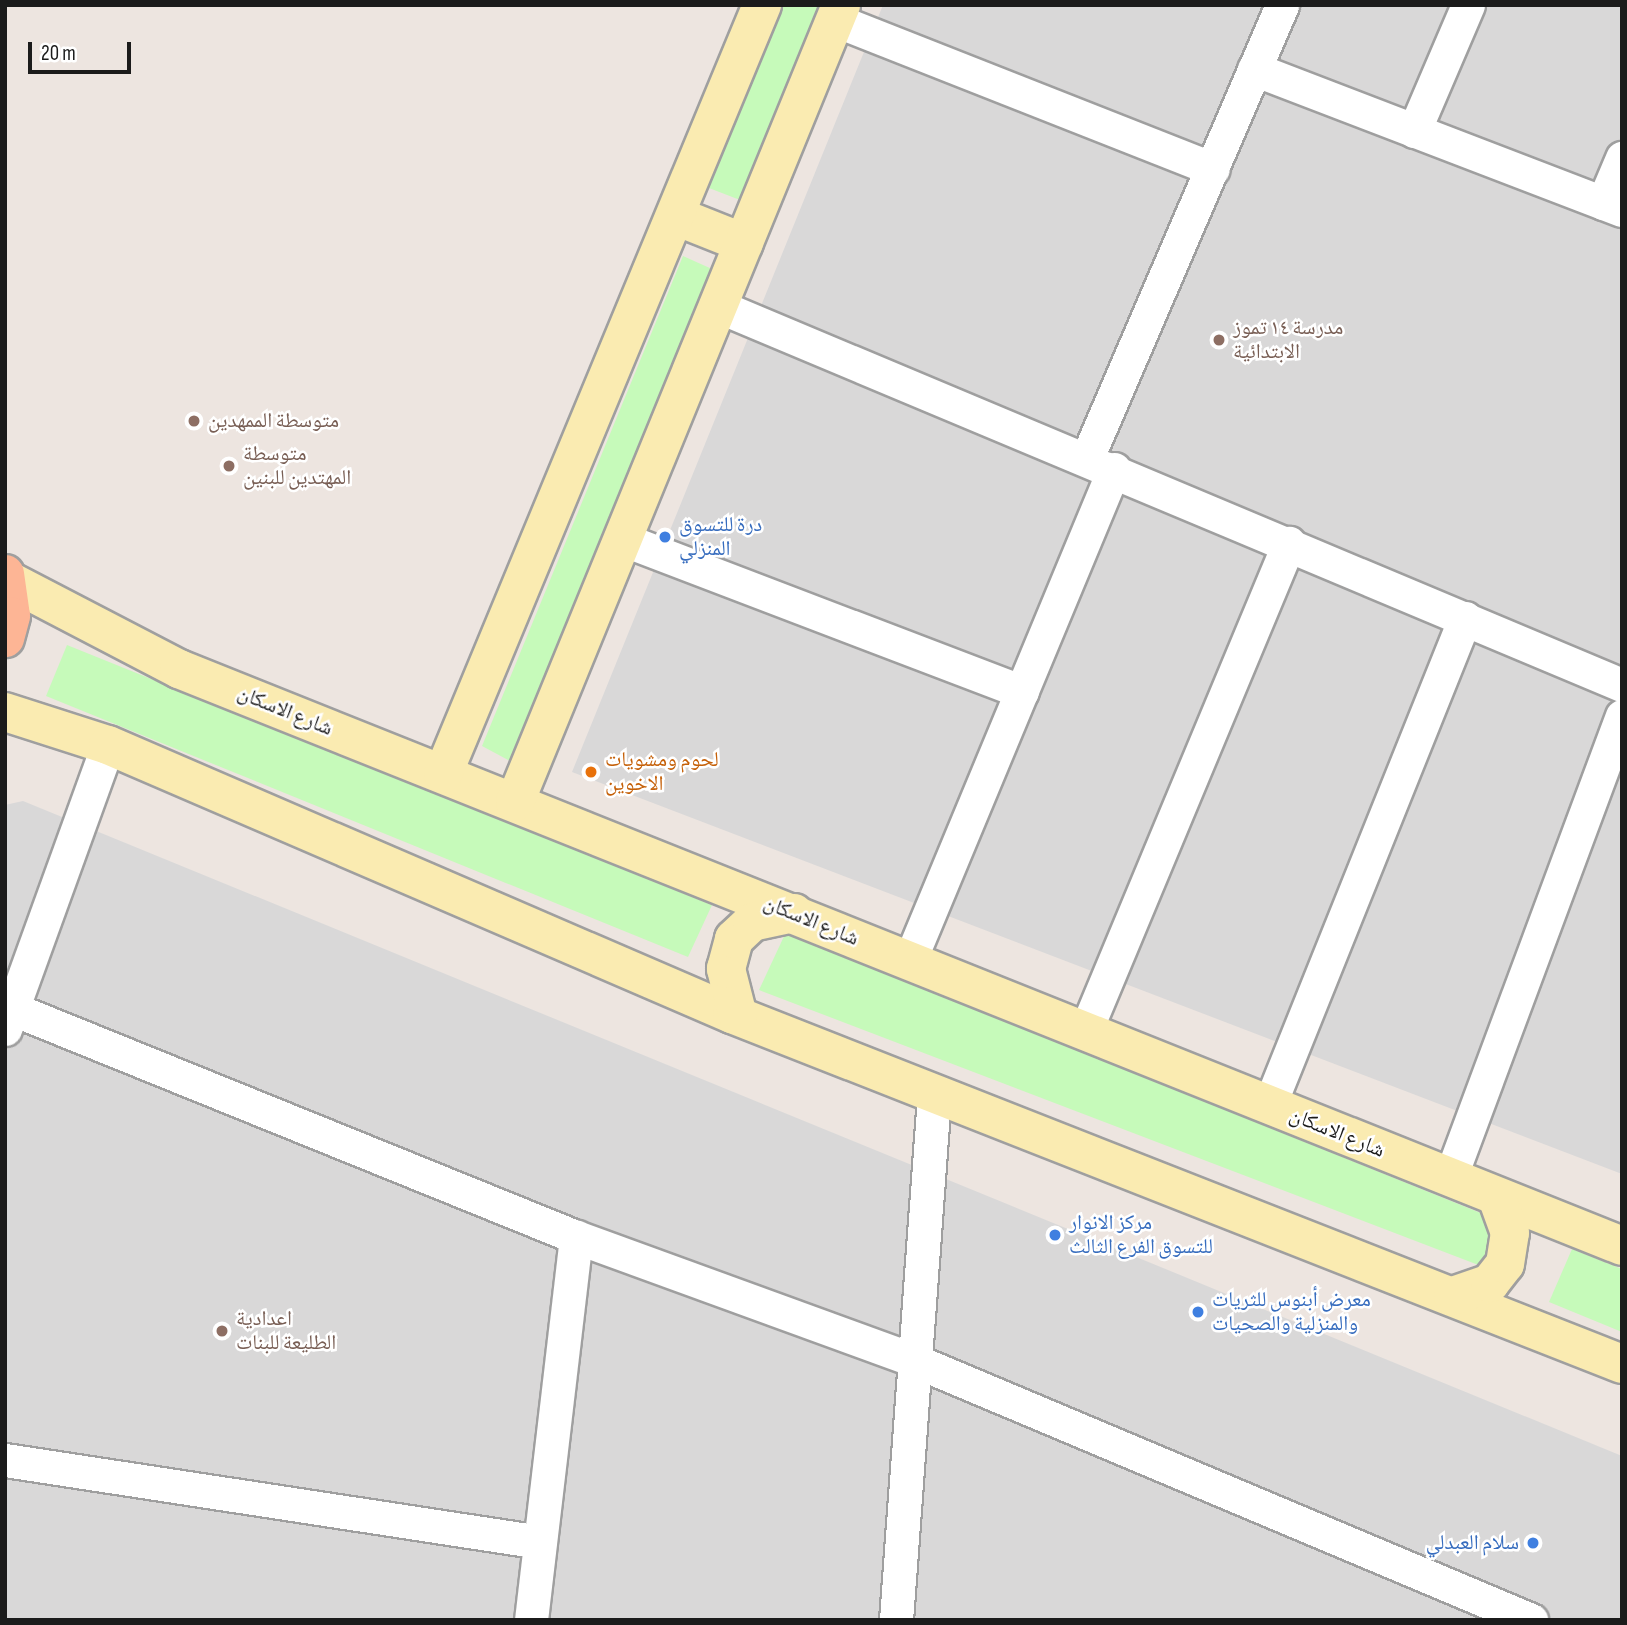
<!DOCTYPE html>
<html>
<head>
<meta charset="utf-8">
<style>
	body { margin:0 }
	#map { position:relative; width:1627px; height:1625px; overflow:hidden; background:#ede5e0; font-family:"Sofia Sans Condensed","Noto Naskh Arabic",sans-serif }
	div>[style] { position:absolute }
	.residential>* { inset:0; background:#d9d8d8 }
	.park>* { inset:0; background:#c6faba }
	.roads { filter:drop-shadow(2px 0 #9f9f9f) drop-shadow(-2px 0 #9f9f9f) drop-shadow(0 2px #9f9f9f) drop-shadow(0 -2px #9f9f9f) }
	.street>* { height:33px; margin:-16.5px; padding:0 16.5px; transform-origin:16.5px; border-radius:16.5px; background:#fff }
	.secondary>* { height:38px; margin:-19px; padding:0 19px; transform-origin:19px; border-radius:19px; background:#faebb1 }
	.primary>* { height:38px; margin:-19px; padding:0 19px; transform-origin:19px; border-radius:19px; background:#fdb595 }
	.dots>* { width:19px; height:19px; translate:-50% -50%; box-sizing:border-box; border:4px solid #fff; border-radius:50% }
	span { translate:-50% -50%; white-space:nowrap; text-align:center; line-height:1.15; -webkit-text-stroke:5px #fff; paint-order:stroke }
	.education-label { font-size:21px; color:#785e54 }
	.left { translate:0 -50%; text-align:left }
	.shop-label { font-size:21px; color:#366cbe }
	.right { translate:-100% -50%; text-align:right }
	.street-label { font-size:21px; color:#1b1b1b }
	.food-label { font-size:21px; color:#c56008 }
	.frame { position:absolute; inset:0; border:7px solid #1b1b1b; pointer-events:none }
	.scale { position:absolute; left:28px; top:42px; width:103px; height:32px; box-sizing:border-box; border:4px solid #1b1b1b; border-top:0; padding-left:9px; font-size:21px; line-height:24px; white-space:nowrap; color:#1b1b1b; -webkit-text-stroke:5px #fff; paint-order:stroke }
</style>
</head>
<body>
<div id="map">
	<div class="residential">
		<i style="clip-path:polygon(883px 5px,1622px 5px,1622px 1174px,572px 772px)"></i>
		<i style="clip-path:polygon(23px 801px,1622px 1456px,1622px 1620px,5px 1620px,5px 805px)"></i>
	</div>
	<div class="park">
		<i style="clip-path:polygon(783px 5px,819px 5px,740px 200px,709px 188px)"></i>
		<i style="clip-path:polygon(683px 256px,712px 269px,510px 761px,482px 746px)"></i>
		<i style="clip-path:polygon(67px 645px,712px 905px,688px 957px,46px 696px)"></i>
		<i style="clip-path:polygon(786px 932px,1498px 1220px,1481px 1266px,759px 990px)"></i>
		<i style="clip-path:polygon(1572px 1249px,1622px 1269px,1622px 1332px,1549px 1302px)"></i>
	</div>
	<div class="roads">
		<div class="street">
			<i style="left:835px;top:20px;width:406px;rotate:21.5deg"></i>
			<i style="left:1254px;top:69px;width:394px;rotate:21deg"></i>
			<i style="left:1414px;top:131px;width:137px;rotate:-66.8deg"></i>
			<i style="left:1603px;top:203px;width:49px;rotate:-67.1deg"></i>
			<i style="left:718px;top:306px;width:980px;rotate:22.75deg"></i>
			<i style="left:1087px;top:458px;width:493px;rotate:-66.7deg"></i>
			<i style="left:622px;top:539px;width:428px;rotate:20.9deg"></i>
			<i style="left:909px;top:962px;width:534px;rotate:-67.42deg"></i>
			<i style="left:13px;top:1009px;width:607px;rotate:22.05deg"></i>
			<i style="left:576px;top:1237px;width:357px;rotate:20deg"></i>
			<i style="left:911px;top:1359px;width:673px;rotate:22.83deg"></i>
			<i style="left:5px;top:1029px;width:302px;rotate:-70.1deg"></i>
			<i style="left:1085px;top:1032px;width:530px;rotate:-67.36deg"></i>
			<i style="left:1269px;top:1106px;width:526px;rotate:-68.12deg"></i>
			<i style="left:1450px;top:1178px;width:493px;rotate:-69.6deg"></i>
			<i style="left:5px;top:1460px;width:541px;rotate:8.71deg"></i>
			<i style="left:531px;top:1620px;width:386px;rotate:-83.3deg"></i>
			<i style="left:896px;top:1620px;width:525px;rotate:-85.85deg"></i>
		</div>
		<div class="secondary">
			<i style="left:676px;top:216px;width:73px;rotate:21.7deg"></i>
			<i style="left:8px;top:580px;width:193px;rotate:27.5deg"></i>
			<i style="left:179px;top:669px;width:1554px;rotate:21.79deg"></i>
			<i style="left:5px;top:712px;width:108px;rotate:17.8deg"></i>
			<i style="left:108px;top:745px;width:680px;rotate:23.32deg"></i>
			<i style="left:732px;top:1014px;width:956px;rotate:21.47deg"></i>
			<i style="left:443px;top:774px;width:833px;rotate:-67.47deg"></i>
			<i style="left:515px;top:802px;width:861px;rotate:-67.75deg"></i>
			<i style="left:738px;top:1016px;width:49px;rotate:-104.3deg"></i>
			<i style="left:726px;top:969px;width:31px;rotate:-75deg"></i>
			<i style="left:734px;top:939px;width:25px;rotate:-43deg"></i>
			<i style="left:752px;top:922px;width:43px;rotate:-12.1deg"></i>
			<i style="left:1453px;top:1296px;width:39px;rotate:-19deg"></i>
			<i style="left:1490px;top:1283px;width:24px;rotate:-52deg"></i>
			<i style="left:1505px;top:1264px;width:31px;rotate:-81deg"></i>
			<i style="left:1510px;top:1233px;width:38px;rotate:-110deg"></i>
		</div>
		<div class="primary">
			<i style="left:5px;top:574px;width:42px;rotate:81.9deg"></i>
			<i style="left:11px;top:616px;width:23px;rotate:105deg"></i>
		</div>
	</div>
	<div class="dots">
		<i style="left:1219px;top:340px;background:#8d6e63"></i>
		<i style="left:194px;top:421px;background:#8d6e63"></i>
		<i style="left:229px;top:466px;background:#8d6e63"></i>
		<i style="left:665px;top:537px;background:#3f7fe0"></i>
		<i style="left:591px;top:772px;background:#e8710a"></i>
		<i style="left:1055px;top:1235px;background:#3f7fe0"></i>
		<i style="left:1198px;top:1312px;background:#3f7fe0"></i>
		<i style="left:222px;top:1331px;background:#8d6e63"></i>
		<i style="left:1533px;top:1543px;background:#3f7fe0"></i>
	</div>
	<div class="education-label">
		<span class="left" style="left:1233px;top:340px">مدرسة ١٤ تموز<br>الابتدائية</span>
		<span class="left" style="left:208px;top:421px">متوسطة الممهدين</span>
		<span class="left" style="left:243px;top:466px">متوسطة<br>المهتدين للبنين</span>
		<span class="left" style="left:236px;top:1331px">اعدادية<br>الطليعة للبنات</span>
	</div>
	<div class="shop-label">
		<span class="left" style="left:679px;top:537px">درة للتسوق<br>المنزلي</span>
		<span class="left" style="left:1069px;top:1235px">مركز الانوار<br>للتسوق الفرع الثالث</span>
		<span class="left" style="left:1212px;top:1312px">معرض أبنوس للثريات<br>والمنزلية والصحيات</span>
		<span class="right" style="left:1519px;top:1543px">سلام العبدلي</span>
	</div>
	<div class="street-label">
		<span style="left:285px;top:711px;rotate:22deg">شارع الاسكان</span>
		<span style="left:811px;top:921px;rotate:22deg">شارع الاسكان</span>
		<span style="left:1337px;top:1133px;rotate:22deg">شارع الاسكان</span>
	</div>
	<div class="food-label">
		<span class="left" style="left:605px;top:772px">لحوم ومشويات<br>الاخوين</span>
	</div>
	<div class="frame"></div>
	<div class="scale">20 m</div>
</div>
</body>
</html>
